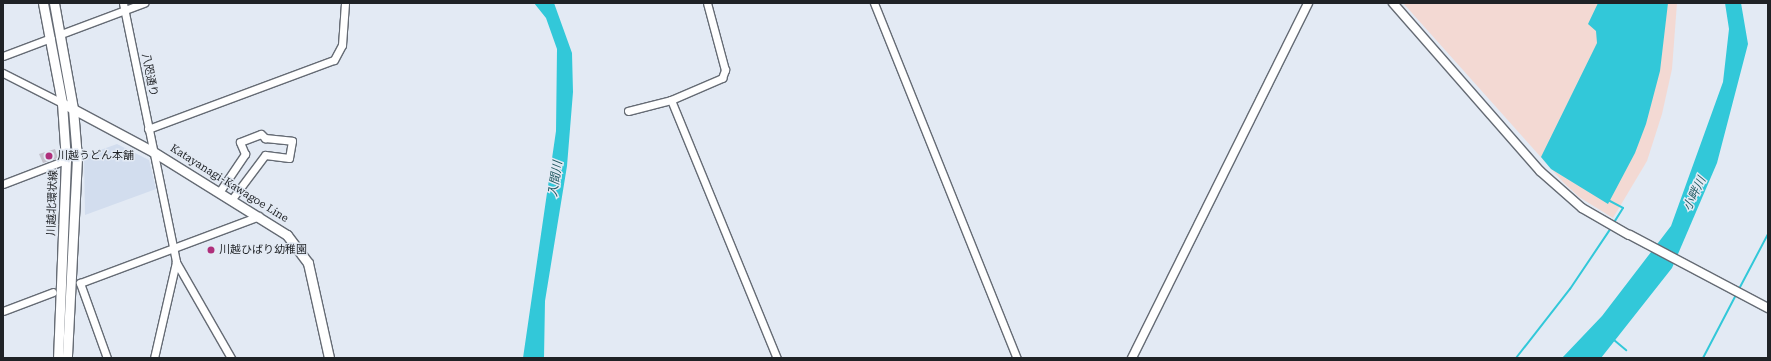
<!DOCTYPE html>
<html>
<head>
<meta charset="utf-8">
<style>
	body { margin:0 }
	#map { position:relative; width:1771px; height:361px; overflow:hidden; background:#e3eaf4; font-family:"Roboto Serif","Noto Sans JP",serif }
	div>[style] { position:absolute }
	.industrial>* { inset:0; background:#f3d9d3 }
	.built>* { inset:0; background:#d2ddee }
	.water>* { inset:0; background:#32c8d9 }
	.stream>* { height:2px; margin:-1px; padding:0 1px; transform-origin:1px; border-radius:1px; background:#32c8d9 }
	.building>* { inset:0; background:#c4c1cc }
	.roads { filter:drop-shadow(1px 0 #656b74) drop-shadow(-1px 0 #656b74) drop-shadow(0 1px #656b74) drop-shadow(0 -1px #656b74) }
	.minor>* { height:7px; margin:-3.5px; padding:0 3.5px; transform-origin:3.5px; border-radius:3.5px; background:#fff }
	.tertiary>* { height:8px; margin:-4px; padding:0 4px; transform-origin:4px; border-radius:4px; background:#fff }
	.secondary>* { height:9px; margin:-4.5px; padding:0 4.5px; transform-origin:4.5px; border-radius:4.5px; background:#fff }
	.dots>* { width:11px; height:11px; translate:-50% -50%; box-sizing:border-box; border:2px solid #e3eaf4; border-radius:50% }
	span { translate:-50% -50%; white-space:nowrap; text-align:center; line-height:1.15; -webkit-text-stroke:3px #e3eaf4; paint-order:stroke }
	.street-label { font-size:11px; color:#1f2226 }
	.poi-label { font-size:11px; color:#1f2226 }
	.left { translate:0 -50%; text-align:left }
	.water-label { font-size:12px; color:#1f5961; font-style:italic }
	.frame { position:absolute; inset:0; border:4px solid #1f2226; pointer-events:none }
</style>
</head>
<body>
<div id="map">
	<div class="industrial">
		<i style="clip-path:polygon(1403px 3px,1677px 3px,1672px 69px,1662px 114px,1647px 161px,1613px 218px,1579px 197px,1563px 182px)"></i>
	</div>
	<div class="built">
		<i style="clip-path:polygon(117px 144px,149px 160px,156px 189px,85px 215px,84px 156px)"></i>
	</div>
	<div class="water">
		<i style="clip-path:polygon(534px 3px,554px 3px,572px 53px,573px 92px,567px 166px,545px 301px,544px 358px,523px 358px,556px 131px,557px 49px,546px 18px)"></i>
		<i style="clip-path:polygon(1598px 3px,1668px 3px,1660px 71px,1646px 124px,1635px 153px,1608px 204px,1551px 169px,1541px 157px,1597px 43px,1596px 31px,1588px 24px)"></i>
		<i style="clip-path:polygon(1725px 3px,1741px 3px,1748px 44px,1717px 163px,1672px 268px,1601px 358px,1562px 358px,1602px 316px,1671px 226px,1723px 82px,1729px 29px)"></i>
	</div>
	<div class="stream">
		<i style="left:1608px;top:200px;width:17px;rotate:28deg"></i>
		<i style="left:1623px;top:208px;width:19px;rotate:122deg"></i>
		<i style="left:1739px;top:289px;width:62px;rotate:-62.2deg"></i>
		<i style="left:1614px;top:340px;width:16px;rotate:40deg"></i>
		<i style="left:1516px;top:358px;width:88px;rotate:-52deg"></i>
		<i style="left:1570px;top:289px;width:73px;rotate:-56.1deg"></i>
		<i style="left:1703px;top:358px;width:73px;rotate:-62.4deg"></i>
	</div>
	<div class="building">
		<i style="clip-path:polygon(55px 149px,58px 158px,43px 163px,39px 154px)"></i>
	</div>
	<div class="roads">
		<div class="minor">
			<i style="left:123px;top:3px;width:264px;rotate:78.4deg"></i>
			<i style="left:176px;top:262px;width:98px;rotate:102.9deg"></i>
			<i style="left:874px;top:3px;width:383px;rotate:68.1deg"></i>
			<i style="left:61px;top:34px;width:89px;rotate:-20.5deg"></i>
			<i style="left:3px;top:56px;width:51px;rotate:-20.6deg"></i>
			<i style="left:3px;top:73px;width:66px;rotate:27deg"></i>
			<i style="left:671px;top:100px;width:279px;rotate:67.7deg"></i>
			<i style="left:628px;top:111px;width:44px;rotate:-14.3deg"></i>
			<i style="left:671px;top:100px;width:56px;rotate:-23.3deg"></i>
			<i style="left:722px;top:78px;width:9px;rotate:-69deg"></i>
			<i style="left:725px;top:70px;width:69px;rotate:-105deg"></i>
			<i style="left:148px;top:129px;width:198px;rotate:-20.4deg"></i>
			<i style="left:334px;top:60px;width:17px;rotate:-62deg"></i>
			<i style="left:342px;top:45px;width:42px;rotate:-85.9deg"></i>
			<i style="left:3px;top:184px;width:67px;rotate:-20.9deg"></i>
			<i style="left:220px;top:191px;width:45px;rotate:-56deg"></i>
			<i style="left:245px;top:154px;width:13px;rotate:-113deg"></i>
			<i style="left:240px;top:142px;width:22px;rotate:-21deg"></i>
			<i style="left:261px;top:134px;width:6px;rotate:45deg"></i>
			<i style="left:265px;top:138px;width:27px;rotate:6deg"></i>
			<i style="left:292px;top:141px;width:17px;rotate:100deg"></i>
			<i style="left:289px;top:158px;width:24px;rotate:-173deg"></i>
			<i style="left:265px;top:155px;width:55px;rotate:126.9deg"></i>
			<i style="left:176px;top:262px;width:111px;rotate:60.2deg"></i>
			<i style="left:3px;top:311px;width:53px;rotate:-20.8deg"></i>
			<i style="left:107px;top:358px;width:80px;rotate:-109.8deg"></i>
			<i style="left:80px;top:283px;width:191px;rotate:-20.5deg"></i>
		</div>
		<div class="tertiary">
			<i style="left:1393px;top:3px;width:223px;rotate:48.8deg"></i>
			<i style="left:1540px;top:171px;width:56px;rotate:41.4deg"></i>
			<i style="left:1582px;top:208px;width:54px;rotate:29.9deg"></i>
			<i style="left:1630px;top:235px;width:156px;rotate:27.9deg"></i>
			<i style="left:1132px;top:358px;width:396px;rotate:-63.6deg"></i>
		</div>
		<div class="secondary">
			<i style="left:43px;top:3px;width:102px;rotate:79.2deg"></i>
			<i style="left:62px;top:103px;width:57px;rotate:86deg"></i>
			<i style="left:66px;top:160px;width:198px;rotate:92.3deg"></i>
			<i style="left:54px;top:3px;width:108px;rotate:79.8deg"></i>
			<i style="left:73px;top:109px;width:49px;rotate:85.3deg"></i>
			<i style="left:77px;top:158px;width:200px;rotate:92.9deg"></i>
			<i style="left:62px;top:103px;width:102px;rotate:28.1deg"></i>
			<i style="left:152px;top:151px;width:159px;rotate:31.9deg"></i>
			<i style="left:287px;top:235px;width:35px;rotate:53deg"></i>
			<i style="left:308px;top:263px;width:97px;rotate:77.5deg"></i>
		</div>
	</div>
	<div class="dots">
		<i style="left:49px;top:156px;background:#af2f7b"></i>
		<i style="left:211px;top:250px;background:#af2f7b"></i>
	</div>
	<div class="street-label">
		<span style="left:149px;top:75px;rotate:79deg">八咫通り</span>
		<span style="left:229px;top:184px;rotate:32deg">Katayanagi-Kawagoe Line</span>
		<span style="left:53px;top:203px;rotate:-88deg">川越北環状線</span>
	</div>
	<div class="poi-label">
		<span class="left" style="left:57px;top:156px">川越うどん本舗</span>
		<span class="left" style="left:219px;top:250px">川越ひばり幼稚園</span>
	</div>
	<div class="water-label">
		<span style="left:556px;top:179px;rotate:-82deg">入間川</span>
		<span style="left:1695px;top:194px;rotate:-64deg">小畔川</span>
	</div>
	<div class="frame"></div>
</div>
</body>
</html>
